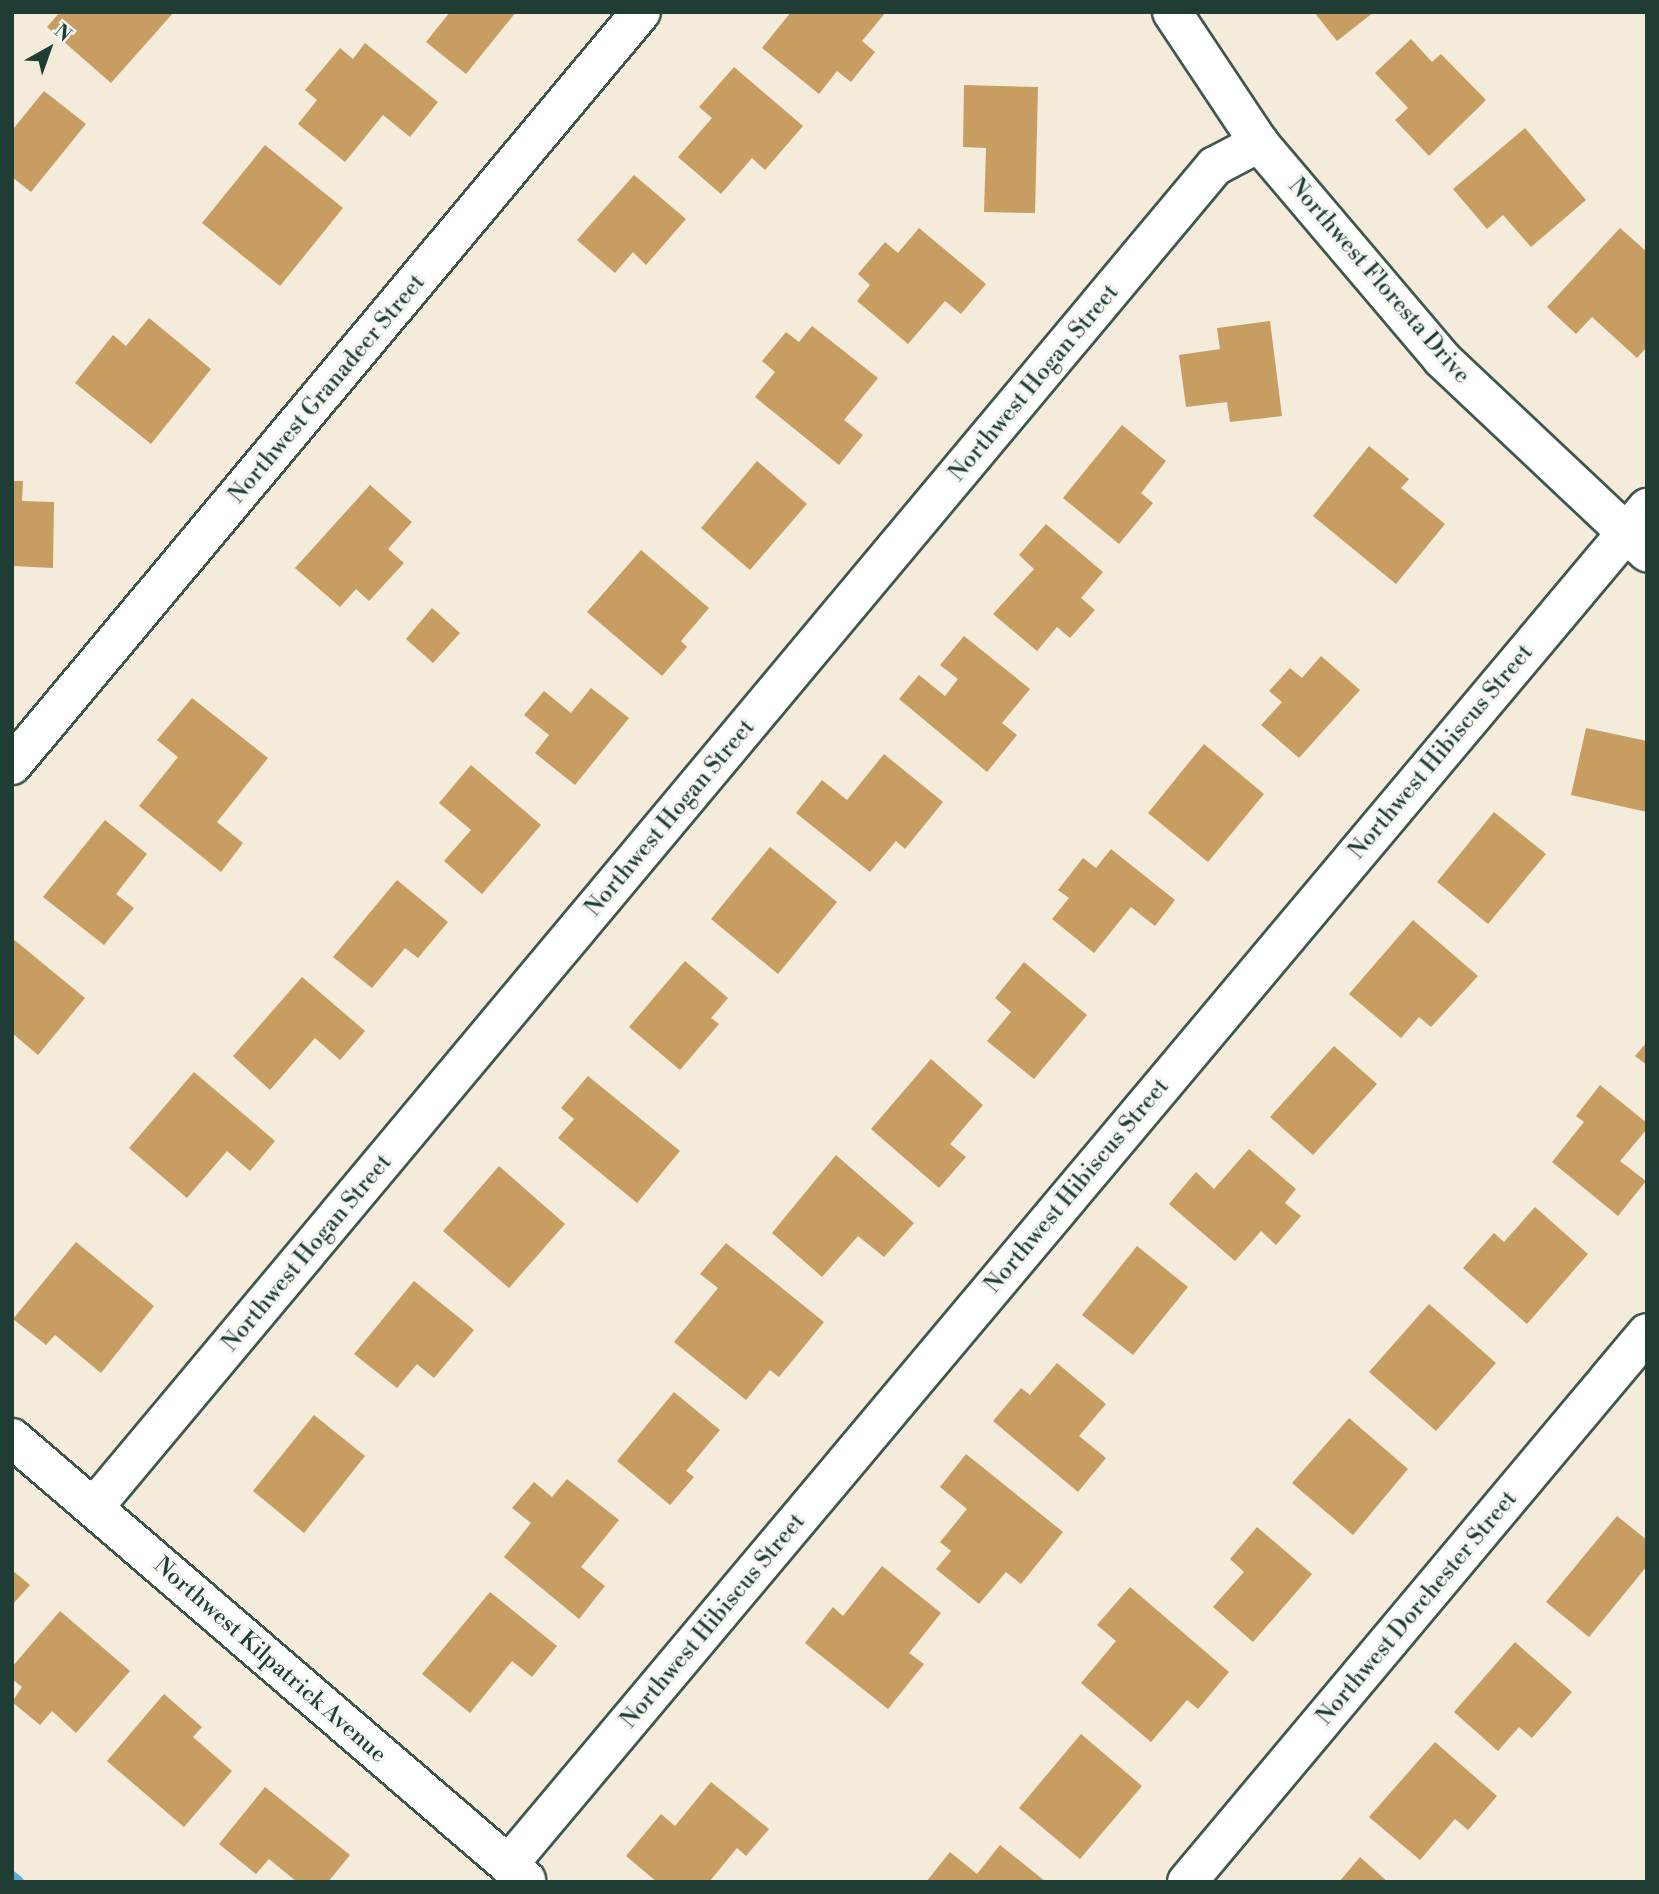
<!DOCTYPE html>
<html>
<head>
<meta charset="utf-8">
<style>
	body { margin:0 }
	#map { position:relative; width:1659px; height:1894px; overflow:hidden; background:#f4ebdb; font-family:"Libre Bodoni",serif }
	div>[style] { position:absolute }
	.stream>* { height:12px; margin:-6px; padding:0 6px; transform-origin:6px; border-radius:6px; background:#5badd6 }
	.building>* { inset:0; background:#c79d62 }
	.roads { filter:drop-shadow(2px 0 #3f574d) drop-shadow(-2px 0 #3f574d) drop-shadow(0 2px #3f574d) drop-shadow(0 -2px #3f574d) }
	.minor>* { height:38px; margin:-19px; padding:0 19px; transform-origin:19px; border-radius:19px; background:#fff }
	span { translate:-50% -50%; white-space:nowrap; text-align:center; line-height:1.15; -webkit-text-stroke:6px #f6f6f2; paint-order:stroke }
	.street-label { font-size:23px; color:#1f3d34 }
	.frame { position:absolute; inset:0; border:14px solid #1f3d34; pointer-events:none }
	.north { position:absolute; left:14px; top:14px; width:70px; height:70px; -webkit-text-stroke:5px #f6f6f2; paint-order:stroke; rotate:40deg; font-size:19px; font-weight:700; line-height:28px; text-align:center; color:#1f3d34 }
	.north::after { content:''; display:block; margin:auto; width:24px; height:32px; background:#1f3d34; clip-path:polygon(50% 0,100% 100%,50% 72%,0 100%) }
</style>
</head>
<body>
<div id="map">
	<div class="stream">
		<i style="left:12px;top:1877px;width:8px;rotate:40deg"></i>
	</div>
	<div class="building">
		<i style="clip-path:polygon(60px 12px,174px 12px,111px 83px,47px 27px)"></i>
		<i style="clip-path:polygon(450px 12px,516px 12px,466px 74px,426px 42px)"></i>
		<i style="clip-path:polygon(791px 12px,886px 12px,862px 41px,875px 52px,851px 82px,837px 71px,819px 94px,762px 48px)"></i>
		<i style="clip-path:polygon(1314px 12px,1374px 12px,1337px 41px)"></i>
		<i style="clip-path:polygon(1411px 39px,1432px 62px,1441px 54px,1486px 100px,1429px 156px,1395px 120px,1408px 108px,1375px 73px)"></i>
		<i style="clip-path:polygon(365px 43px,438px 102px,410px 137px,383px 115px,345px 162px,298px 124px,317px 100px,305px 90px,340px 48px,353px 59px)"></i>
		<i style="clip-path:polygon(734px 67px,803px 126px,765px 170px,752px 158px,721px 194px,678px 157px,712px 118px,699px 107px)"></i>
		<i style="clip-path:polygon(964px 85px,1038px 87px,1035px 213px,984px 212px,986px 148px,963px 147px)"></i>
		<i style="clip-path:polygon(44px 91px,86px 124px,31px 192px,12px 177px,12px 126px,14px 128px)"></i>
		<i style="clip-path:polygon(1525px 128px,1586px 200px,1531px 247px,1503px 215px,1487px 229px,1453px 189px)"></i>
		<i style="clip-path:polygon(265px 145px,343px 208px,280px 286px,202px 223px)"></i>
		<i style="clip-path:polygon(634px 175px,686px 219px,646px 265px,633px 252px,615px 273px,577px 240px)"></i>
		<i style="clip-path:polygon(919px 228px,986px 284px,961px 314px,945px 301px,908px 344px,857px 301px,870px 285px,858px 274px,885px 242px,898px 253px)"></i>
		<i style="clip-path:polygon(1620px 228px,1647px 252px,1647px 347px,1637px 358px,1592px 317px,1576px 334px,1547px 307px)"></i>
		<i style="clip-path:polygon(149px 318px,211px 369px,151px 444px,75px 383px,113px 335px,126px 346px)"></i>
		<i style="clip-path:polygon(1270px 321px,1282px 416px,1230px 422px,1227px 402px,1186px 407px,1179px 355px,1220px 349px,1217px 328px)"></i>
		<i style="clip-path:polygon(812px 326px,878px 378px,844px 420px,863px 435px,839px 465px,755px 397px,775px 372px,762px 361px,786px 332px,799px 342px)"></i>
		<i style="clip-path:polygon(1122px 425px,1166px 461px,1141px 493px,1153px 503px,1119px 544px,1063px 498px)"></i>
		<i style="clip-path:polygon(1369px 446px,1409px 479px,1401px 488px,1445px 524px,1396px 584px,1313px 516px)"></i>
		<i style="clip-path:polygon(757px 461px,807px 504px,750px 570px,701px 528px)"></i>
		<i style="clip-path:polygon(12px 481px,23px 481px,22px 501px,54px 502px,53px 568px,12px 566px)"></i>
		<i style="clip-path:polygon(370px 485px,412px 522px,388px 549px,404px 563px,369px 601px,356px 589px,340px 607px,295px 568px)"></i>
		<i style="clip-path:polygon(1046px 524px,1103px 572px,1081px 598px,1095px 610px,1070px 638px,1057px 627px,1037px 651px,993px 614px,1034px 569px,1019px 555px)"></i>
		<i style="clip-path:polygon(641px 550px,709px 608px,681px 641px,687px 647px,662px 676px,587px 612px)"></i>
		<i style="clip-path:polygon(432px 608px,460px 633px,433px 663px,406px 639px)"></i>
		<i style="clip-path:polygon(964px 636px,1030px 689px,1002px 723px,1017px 735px,987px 772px,899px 699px,919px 675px,945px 696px,958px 679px,940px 665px)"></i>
		<i style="clip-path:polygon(1321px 656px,1360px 690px,1299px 758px,1261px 725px,1282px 702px,1269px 691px,1290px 668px,1302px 678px)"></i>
		<i style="clip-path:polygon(591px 688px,629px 718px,575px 785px,535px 753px,549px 735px,524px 715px,544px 691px,571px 713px)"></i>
		<i style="clip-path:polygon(192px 698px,268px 758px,217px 822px,243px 843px,221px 872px,139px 806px,178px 757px,157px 740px)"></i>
		<i style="clip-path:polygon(1586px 728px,1647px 741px,1647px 812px,1571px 795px)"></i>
		<i style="clip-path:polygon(1204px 744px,1264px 794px,1208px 862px,1148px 813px)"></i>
		<i style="clip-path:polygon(884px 754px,943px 802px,905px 849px,896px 841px,870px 872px,796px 813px,822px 780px,847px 800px)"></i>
		<i style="clip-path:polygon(471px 765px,541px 825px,482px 894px,444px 861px,471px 830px,439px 803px)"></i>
		<i style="clip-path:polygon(1494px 812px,1546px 854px,1488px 924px,1437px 882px)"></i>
		<i style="clip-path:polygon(105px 820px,147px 854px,116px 894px,134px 908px,104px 945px,43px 897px)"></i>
		<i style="clip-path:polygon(770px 847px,837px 902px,778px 974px,711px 919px)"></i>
		<i style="clip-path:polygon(1111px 849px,1175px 900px,1155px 926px,1131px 907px,1094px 953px,1052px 919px,1069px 898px,1058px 890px,1083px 858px,1096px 868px)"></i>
		<i style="clip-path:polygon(397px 880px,448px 922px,418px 958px,405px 948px,372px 988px,333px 957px)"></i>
		<i style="clip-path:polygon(1413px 920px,1478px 976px,1431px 1027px,1419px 1017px,1401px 1038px,1349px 994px)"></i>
		<i style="clip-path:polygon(12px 938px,85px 998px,38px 1055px,12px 1033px)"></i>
		<i style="clip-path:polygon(685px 961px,728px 998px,711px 1018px,719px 1024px,680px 1070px,629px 1027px)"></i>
		<i style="clip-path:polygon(1024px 962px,1087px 1015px,1034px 1079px,987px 1041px,1011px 1012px,995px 998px)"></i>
		<i style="clip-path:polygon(302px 977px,365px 1031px,340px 1060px,315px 1038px,270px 1090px,233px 1056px)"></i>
		<i style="clip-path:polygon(1647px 1042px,1647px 1065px,1635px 1056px)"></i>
		<i style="clip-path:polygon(1334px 1046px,1377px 1084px,1313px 1155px,1270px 1117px)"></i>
		<i style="clip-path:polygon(931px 1059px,983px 1105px,950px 1144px,966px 1157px,939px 1188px,871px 1129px)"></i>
		<i style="clip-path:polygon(194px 1072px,275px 1141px,250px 1171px,227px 1151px,187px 1198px,129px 1148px)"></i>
		<i style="clip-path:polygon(588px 1076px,680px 1151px,637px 1203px,558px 1138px,574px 1119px,561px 1108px)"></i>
		<i style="clip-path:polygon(1600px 1085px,1647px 1123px,1647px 1129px,1620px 1161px,1646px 1181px,1618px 1216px,1552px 1162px,1584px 1122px,1576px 1116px)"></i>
		<i style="clip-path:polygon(1249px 1149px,1296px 1189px,1285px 1203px,1301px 1216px,1276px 1245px,1261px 1231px,1235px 1261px,1169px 1204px,1196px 1172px,1214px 1189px)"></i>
		<i style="clip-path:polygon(836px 1155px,914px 1223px,884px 1257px,858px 1236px,822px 1277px,772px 1233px)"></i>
		<i style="clip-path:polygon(499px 1166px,565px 1224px,509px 1288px,443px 1231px)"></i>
		<i style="clip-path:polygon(1535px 1207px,1588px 1254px,1527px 1324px,1463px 1268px,1494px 1233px,1504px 1242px)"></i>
		<i style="clip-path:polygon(76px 1242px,154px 1306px,101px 1373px,55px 1335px,46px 1345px,13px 1319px)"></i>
		<i style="clip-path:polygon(726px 1243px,824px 1322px,779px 1377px,770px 1370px,746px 1400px,674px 1342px,718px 1288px,700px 1274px)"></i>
		<i style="clip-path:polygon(1137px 1246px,1188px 1287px,1133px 1355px,1082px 1315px)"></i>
		<i style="clip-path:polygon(414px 1281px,474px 1330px,434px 1378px,417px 1364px,397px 1388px,354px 1354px)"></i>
		<i style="clip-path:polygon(1429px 1304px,1496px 1363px,1436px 1431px,1369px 1372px)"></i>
		<i style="clip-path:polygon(1057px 1363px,1106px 1404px,1079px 1436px,1106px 1458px,1078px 1492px,993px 1421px,1021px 1388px,1030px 1395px)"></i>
		<i style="clip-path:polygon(674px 1392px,720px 1430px,686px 1471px,694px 1477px,670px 1505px,617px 1461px)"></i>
		<i style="clip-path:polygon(314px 1415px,365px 1456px,304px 1533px,253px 1491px)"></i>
		<i style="clip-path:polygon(1349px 1418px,1408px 1469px,1353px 1535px,1292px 1483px)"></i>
		<i style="clip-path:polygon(966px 1454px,1063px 1532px,1021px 1584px,1006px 1572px,979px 1604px,936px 1569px,951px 1551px,940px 1542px,967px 1509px,940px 1487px)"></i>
		<i style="clip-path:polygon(567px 1479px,619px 1520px,581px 1567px,605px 1586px,579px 1619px,504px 1557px,531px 1523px,512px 1508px,534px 1482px,552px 1497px)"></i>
		<i style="clip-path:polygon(1617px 1516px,1647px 1540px,1647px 1566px,1589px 1637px,1546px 1602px)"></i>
		<i style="clip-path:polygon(1257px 1527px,1312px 1574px,1253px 1642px,1213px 1607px,1244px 1572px,1230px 1559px)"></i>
		<i style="clip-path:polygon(882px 1566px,941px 1613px,909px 1653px,924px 1664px,888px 1709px,805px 1643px,833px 1607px,843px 1616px)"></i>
		<i style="clip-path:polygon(12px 1570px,30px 1585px,12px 1605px)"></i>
		<i style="clip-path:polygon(1130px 1587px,1229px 1672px,1198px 1709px,1187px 1700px,1151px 1742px,1081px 1683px,1116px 1641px,1097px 1625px)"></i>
		<i style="clip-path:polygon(490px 1592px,557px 1646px,532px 1677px,512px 1661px,470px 1713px,422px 1674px)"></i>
		<i style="clip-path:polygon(60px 1611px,130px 1671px,76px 1733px,52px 1711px,40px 1725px,12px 1702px,22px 1687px,12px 1679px,12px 1667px)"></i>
		<i style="clip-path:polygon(1515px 1642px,1572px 1692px,1532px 1738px,1519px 1727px,1498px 1751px,1454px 1712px)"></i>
		<i style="clip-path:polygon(164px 1694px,202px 1727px,193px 1737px,232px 1771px,184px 1827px,107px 1761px)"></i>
		<i style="clip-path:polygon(1081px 1734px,1142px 1786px,1080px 1859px,1019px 1808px)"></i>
		<i style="clip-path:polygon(1435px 1742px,1497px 1796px,1468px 1830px,1455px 1819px,1420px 1860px,1369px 1817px)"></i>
		<i style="clip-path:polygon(711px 1782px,769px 1829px,746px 1856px,737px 1848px,709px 1882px,657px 1882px,626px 1856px,661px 1814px,675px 1826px)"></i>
		<i style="clip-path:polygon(265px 1787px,350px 1855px,328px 1882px,297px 1882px,269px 1859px,256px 1874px,219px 1844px)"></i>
		<i style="clip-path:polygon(1000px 1845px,1046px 1882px,926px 1882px,950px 1852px,977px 1874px)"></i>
		<i style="clip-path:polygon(1360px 1857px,1388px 1882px,1339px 1882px)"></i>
	</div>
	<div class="roads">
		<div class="minor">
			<i style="left:1172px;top:12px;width:157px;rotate:56.4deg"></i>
			<i style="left:1259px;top:143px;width:283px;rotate:49.7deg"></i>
			<i style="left:1442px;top:359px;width:282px;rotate:43.3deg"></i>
			<i style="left:12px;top:765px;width:981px;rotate:-50.13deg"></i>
			<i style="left:12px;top:1438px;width:678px;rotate:40.69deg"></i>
			<i style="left:94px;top:1507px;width:1748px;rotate:-50.11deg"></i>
			<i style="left:1215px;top:166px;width:50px;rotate:-27.6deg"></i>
			<i style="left:508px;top:1865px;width:1772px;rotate:-49.99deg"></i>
			<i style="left:1187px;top:1882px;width:716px;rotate:-50.04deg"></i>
		</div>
	</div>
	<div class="street-label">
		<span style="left:1379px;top:281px;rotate:49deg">Northwest Floresta Drive</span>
		<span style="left:1034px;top:383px;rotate:-50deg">Northwest Hogan Street</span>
		<span style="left:327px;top:389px;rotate:-50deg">Northwest Granadeer Street</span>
		<span style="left:1441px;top:752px;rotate:-50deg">Northwest Hibiscus Street</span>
		<span style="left:670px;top:818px;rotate:-50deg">Northwest Hogan Street</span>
		<span style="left:1077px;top:1186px;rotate:-50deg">Northwest Hibiscus Street</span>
		<span style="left:307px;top:1253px;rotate:-50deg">Northwest Hogan Street</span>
		<span style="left:1417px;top:1608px;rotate:-50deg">Northwest Dorchester Street</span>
		<span style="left:713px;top:1621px;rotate:-50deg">Northwest Hibiscus Street</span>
		<span style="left:270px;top:1660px;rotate:41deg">Northwest Kilpatrick Avenue</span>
	</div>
	<div class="frame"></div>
	<div class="north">N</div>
</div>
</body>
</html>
